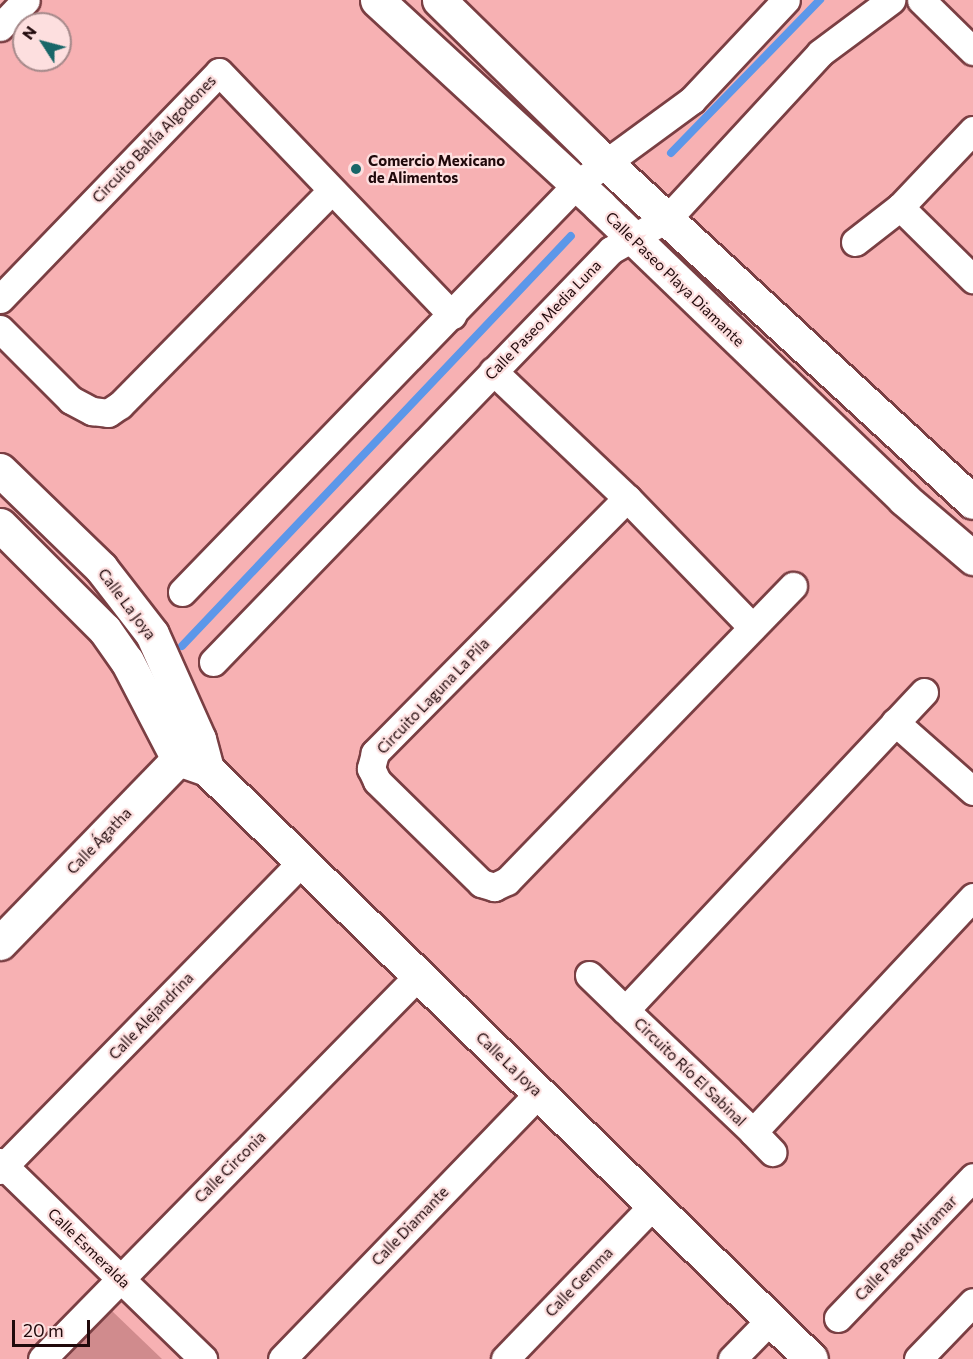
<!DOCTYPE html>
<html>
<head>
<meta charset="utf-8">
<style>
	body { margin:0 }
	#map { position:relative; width:973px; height:1359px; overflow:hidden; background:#f7b1b3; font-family:Commissioner,sans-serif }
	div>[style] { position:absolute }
	.green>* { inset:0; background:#d08b8d }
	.stream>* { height:8px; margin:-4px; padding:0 4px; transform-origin:4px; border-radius:4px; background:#5c97e9 }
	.roads { filter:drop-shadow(2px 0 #7a3f43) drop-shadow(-2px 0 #7a3f43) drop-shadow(0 2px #7a3f43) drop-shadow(0 -2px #7a3f43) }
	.street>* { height:27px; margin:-13.5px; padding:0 13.5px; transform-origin:13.5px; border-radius:13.5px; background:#fff }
	.secondary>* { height:33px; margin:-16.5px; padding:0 16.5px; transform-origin:16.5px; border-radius:16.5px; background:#fff }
	.dots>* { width:16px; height:16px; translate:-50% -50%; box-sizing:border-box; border:3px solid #fddfdf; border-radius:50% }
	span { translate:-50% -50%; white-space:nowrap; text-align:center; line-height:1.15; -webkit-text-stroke:4.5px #fddfdf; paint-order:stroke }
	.street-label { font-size:15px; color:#20090b }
	.poi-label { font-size:15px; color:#20090b; font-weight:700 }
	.left { translate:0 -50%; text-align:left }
	.north { position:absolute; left:12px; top:12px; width:60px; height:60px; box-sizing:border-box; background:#fddfdf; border:2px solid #a5898a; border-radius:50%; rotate:306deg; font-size:16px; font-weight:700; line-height:24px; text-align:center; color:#20090b }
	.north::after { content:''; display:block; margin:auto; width:21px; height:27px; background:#186668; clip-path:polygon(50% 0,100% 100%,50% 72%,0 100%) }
	.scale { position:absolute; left:12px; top:1320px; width:78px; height:27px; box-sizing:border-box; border:3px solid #20090b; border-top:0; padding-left:8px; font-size:18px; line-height:21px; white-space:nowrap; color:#20090b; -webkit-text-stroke:4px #fddfdf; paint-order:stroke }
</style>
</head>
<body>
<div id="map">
	<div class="green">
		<i style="clip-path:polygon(112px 1311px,162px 1359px,66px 1359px)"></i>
	</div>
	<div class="stream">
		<i style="left:671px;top:153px;width:214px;rotate:-45.8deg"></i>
		<i style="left:182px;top:646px;width:565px;rotate:-46.51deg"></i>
	</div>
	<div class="roads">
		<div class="street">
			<i style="left:921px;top:0;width:73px;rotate:44.4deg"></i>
			<i style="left:0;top:27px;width:37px;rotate:-46deg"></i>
			<i style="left:900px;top:207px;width:103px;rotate:44.6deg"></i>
			<i style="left:855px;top:242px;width:57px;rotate:-37.9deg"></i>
			<i style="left:900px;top:207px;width:106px;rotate:-46.5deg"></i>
			<i style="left:0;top:299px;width:315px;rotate:-46deg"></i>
			<i style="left:219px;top:72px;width:337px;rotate:46.2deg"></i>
			<i style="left:0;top:329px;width:100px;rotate:45deg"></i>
			<i style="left:71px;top:400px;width:24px;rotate:28deg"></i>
			<i style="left:92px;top:411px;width:16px;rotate:7deg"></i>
			<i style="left:108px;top:413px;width:14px;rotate:-34deg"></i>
			<i style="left:120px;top:405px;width:301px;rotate:-45.4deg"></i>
			<i style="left:493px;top:371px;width:185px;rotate:43.5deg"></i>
			<i style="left:627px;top:498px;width:180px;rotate:45.9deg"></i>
			<i style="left:627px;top:498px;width:359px;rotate:134.7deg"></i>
			<i style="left:375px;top:753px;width:16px;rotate:105deg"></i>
			<i style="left:371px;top:768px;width:14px;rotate:65deg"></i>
			<i style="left:377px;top:781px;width:146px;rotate:44.4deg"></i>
			<i style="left:481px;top:883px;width:14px;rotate:17deg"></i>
			<i style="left:494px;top:887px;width:14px;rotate:-25deg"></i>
			<i style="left:507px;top:881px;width:411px;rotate:-45.9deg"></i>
			<i style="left:182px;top:592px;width:566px;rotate:-45.93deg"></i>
			<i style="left:576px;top:185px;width:144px;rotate:-36.2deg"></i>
			<i style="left:692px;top:100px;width:137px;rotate:-46.8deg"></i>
			<i style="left:213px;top:662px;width:573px;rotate:-45.99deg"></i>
			<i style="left:611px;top:250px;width:65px;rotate:-29.3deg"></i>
			<i style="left:668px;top:218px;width:224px;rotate:-47.3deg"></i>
			<i style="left:820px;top:53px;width:89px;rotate:-36.7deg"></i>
			<i style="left:924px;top:692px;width:436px;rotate:133.2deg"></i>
			<i style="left:625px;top:1010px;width:177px;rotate:43.6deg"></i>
			<i style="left:753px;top:1132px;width:322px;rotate:-46.9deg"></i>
			<i style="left:895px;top:722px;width:104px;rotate:41.5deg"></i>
			<i style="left:589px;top:975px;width:50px;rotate:44.2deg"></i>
			<i style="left:753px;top:1132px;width:28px;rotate:46deg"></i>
			<i style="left:0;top:1162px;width:283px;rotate:44.1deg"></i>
			<i style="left:0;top:1170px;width:431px;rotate:-45.6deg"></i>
			<i style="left:838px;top:1318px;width:195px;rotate:-46.2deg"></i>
			<i style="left:42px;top:1359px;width:537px;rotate:-45.53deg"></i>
			<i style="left:282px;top:1359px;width:370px;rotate:-46deg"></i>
			<i style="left:505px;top:1359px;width:214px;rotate:-46.1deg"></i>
			<i style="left:732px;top:1359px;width:56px;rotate:-45.7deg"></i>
			<i style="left:918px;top:1359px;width:79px;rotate:-46deg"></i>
		</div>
		<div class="secondary">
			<i style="left:377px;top:0;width:304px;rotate:42.7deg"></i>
			<i style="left:600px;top:206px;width:422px;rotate:43.9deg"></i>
			<i style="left:904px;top:499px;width:91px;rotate:40.5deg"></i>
			<i style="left:439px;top:0;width:216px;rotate:44.4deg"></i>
			<i style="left:593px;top:151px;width:517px;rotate:42.73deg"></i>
			<i style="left:0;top:470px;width:141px;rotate:44.1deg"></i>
			<i style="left:101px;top:568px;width:83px;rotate:52.3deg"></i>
			<i style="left:152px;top:634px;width:115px;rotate:65.9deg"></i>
			<i style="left:199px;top:739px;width:31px;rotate:75deg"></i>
			<i style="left:0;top:525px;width:148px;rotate:45deg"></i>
			<i style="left:105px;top:630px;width:38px;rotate:55deg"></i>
			<i style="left:127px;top:661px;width:110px;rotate:62.5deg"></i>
			<i style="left:178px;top:759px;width:31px;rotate:19deg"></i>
			<i style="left:207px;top:769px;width:844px;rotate:44.33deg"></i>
			<i style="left:0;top:943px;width:277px;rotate:-45.9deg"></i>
		</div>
	</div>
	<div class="dots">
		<i style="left:356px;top:169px;background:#186668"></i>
	</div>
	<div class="street-label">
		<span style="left:154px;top:139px;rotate:-46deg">Circuito Bahía Algodones</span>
		<span style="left:675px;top:279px;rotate:44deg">Calle Paseo Playa Diamante</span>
		<span style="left:543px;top:320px;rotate:-46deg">Calle Paseo Media Luna</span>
		<span style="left:127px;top:604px;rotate:53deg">Calle La Joya</span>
		<span style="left:433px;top:696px;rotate:-46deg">Circuito Laguna La Pila</span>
		<span style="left:99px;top:841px;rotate:-46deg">Calle Ágatha</span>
		<span style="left:151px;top:1016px;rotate:-46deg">Calle Alejandrina</span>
		<span style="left:509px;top:1064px;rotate:44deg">Calle La Joya</span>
		<span style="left:690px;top:1072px;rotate:44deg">Circuito Río El Sabinal</span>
		<span style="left:230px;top:1167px;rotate:-45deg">Calle Circonia</span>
		<span style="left:410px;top:1226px;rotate:-46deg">Calle Diamante</span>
		<span style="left:89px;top:1248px;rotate:44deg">Calle Esmeralda</span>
		<span style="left:906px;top:1248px;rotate:-46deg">Calle Paseo Miramar</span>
		<span style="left:579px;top:1282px;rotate:-46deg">Calle Gemma</span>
	</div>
	<div class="poi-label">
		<span class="left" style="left:368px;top:169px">Comercio Mexicano<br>de Alimentos</span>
	</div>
	<div class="north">N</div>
	<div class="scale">20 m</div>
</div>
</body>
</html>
